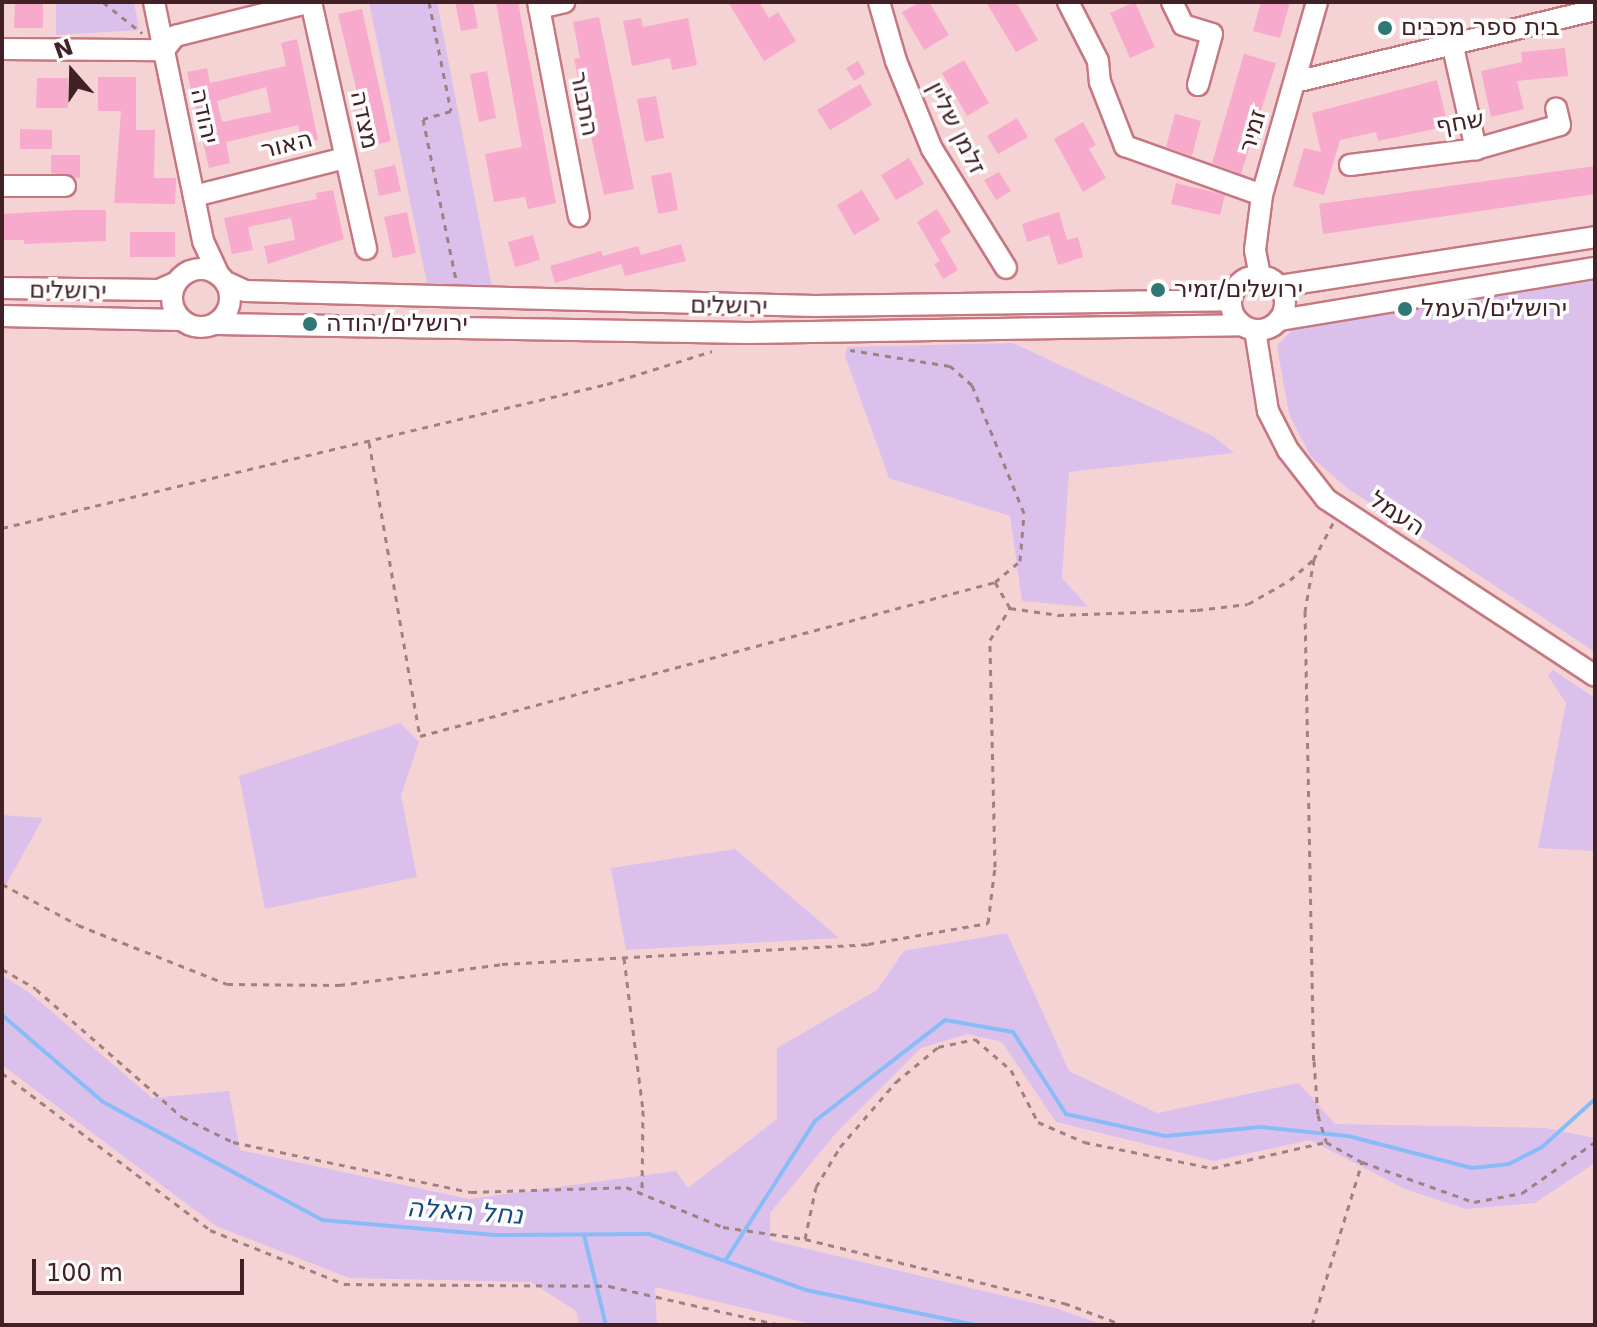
<!DOCTYPE html>
<html>
<head>
<meta charset="utf-8">
<style>
	body { margin:0 }
	#map { position:relative; width:1597px; height:1327px; overflow:hidden; background:#f5d3d5; font-family:"DejaVu Sans","Noto Sans Hebrew",sans-serif }
	div>[style] { position:absolute }
	.green>* { inset:0; background:#dbc0ec }
	.stream>* { height:4px; margin:-2px; padding:0 2px; transform-origin:2px; border-radius:2px; background:#89bcf7 }
	.building>* { inset:0; background:#f7aacb }
	.path>* { height:3px; margin-top:-1.5px; transform-origin:0; background:repeating-linear-gradient(90deg,#a18082 0 6px,transparent 0 12px) }
	.roads { filter:drop-shadow(2px 0 #c67881) drop-shadow(-2px 0 #c67881) drop-shadow(0 2px #c67881) drop-shadow(0 -2px #c67881) }
	.minor>* { height:20px; margin:-10px; padding:0 10px; transform-origin:10px; border-radius:10px; background:#fff }
	.minor>.ring { margin:-10px; padding:0; box-sizing:content-box; background:none; border:20px solid #fff; border-radius:50% }
	.dots>* { width:22px; height:22px; translate:-50% -50%; box-sizing:border-box; border:4px solid #fdfdfd; border-radius:50% }
	span { translate:-50% -50%; white-space:nowrap; text-align:center; line-height:1.15; -webkit-text-stroke:7px #fdfdfd; paint-order:stroke }
	.poi-label { font-size:24px; color:#412125 }
	.left { translate:0 -50%; text-align:left }
	.street-label { font-size:24px; color:#412125 }
	.water-label { font-size:26px; color:#184c81; font-style:italic }
	.frame { position:absolute; inset:0; border:4px solid #412125; pointer-events:none }
	.north { position:absolute; left:32px; top:32px; width:80px; height:80px; -webkit-text-stroke:6px #fdfdfd; paint-order:stroke; rotate:340deg; font-size:22px; font-weight:700; line-height:32px; text-align:center; color:#412125 }
	.north::after { content:''; display:block; margin:auto; width:28px; height:36px; background:#412125; clip-path:polygon(50% 0,100% 100%,50% 72%,0 100%) }
	.scale { position:absolute; left:32px; top:1259px; width:212px; height:36px; box-sizing:border-box; border:4px solid #412125; border-top:0; padding-left:10px; font-size:24px; line-height:28px; white-space:nowrap; color:#412125; -webkit-text-stroke:6px #fdfdfd; paint-order:stroke }
</style>
</head>
<body>
<div id="map">
	<div class="green">
		<i style="clip-path:polygon(56px 2px,134px 2px,139px 30px,56px 35px)"></i>
		<i style="clip-path:polygon(369px 2px,437px 2px,492px 287px,427px 283px)"></i>
		<i style="clip-path:polygon(1595px 281px,1595px 652px,1347px 488px,1311px 457px,1289px 414px,1277px 346px,1299px 323px)"></i>
		<i style="clip-path:polygon(1013px 343px,1213px 436px,1234px 453px,1069px 472px,1062px 578px,1088px 607px,1022px 601px,1010px 516px,889px 478px,845px 356px,847px 347px)"></i>
		<i style="clip-path:polygon(1553px 670px,1595px 698px,1595px 851px,1538px 848px,1566px 703px,1548px 676px)"></i>
		<i style="clip-path:polygon(400px 723px,419px 742px,401px 795px,417px 877px,265px 909px,239px 776px)"></i>
		<i style="clip-path:polygon(2px 815px,43px 818px,2px 892px)"></i>
		<i style="clip-path:polygon(735px 849px,839px 938px,626px 950px,611px 868px)"></i>
		<i style="clip-path:polygon(1007px 933px,1069px 1071px,1157px 1113px,1299px 1083px,1335px 1124px,1546px 1128px,1595px 1138px,1595px 1163px,1535px 1203px,1466px 1209px,1405px 1189px,1310px 1140px,1214px 1161px,1056px 1122px,1002px 1042px,968px 1034px,921px 1048px,836px 1133px,770px 1213px,770px 1240px,1055px 1308px,1104px 1325px,816px 1325px,655px 1287px,657px 1325px,580px 1325px,576px 1311px,531px 1282px,349px 1278px,216px 1226px,2px 1065px,2px 975px,31px 994px,152px 1098px,229px 1091px,240px 1150px,469px 1199px,676px 1171px,688px 1188px,777px 1119px,777px 1048px,877px 990px,904px 951px)"></i>
	</div>
	<div class="stream">
		<i style="left:2px;top:1015px;width:133px;rotate:40.7deg"></i>
		<i style="left:103px;top:1102px;width:249px;rotate:28.3deg"></i>
		<i style="left:322px;top:1220px;width:173px;rotate:5deg"></i>
		<i style="left:494px;top:1235px;width:155px;rotate:-0.4deg"></i>
		<i style="left:649px;top:1234px;width:167px;rotate:19.6deg"></i>
		<i style="left:806px;top:1290px;width:173px;rotate:11.7deg"></i>
		<i style="left:584px;top:1235px;width:93px;rotate:76.3deg"></i>
		<i style="left:725px;top:1261px;width:166px;rotate:-57.3deg"></i>
		<i style="left:815px;top:1121px;width:165px;rotate:-37.8deg"></i>
		<i style="left:945px;top:1020px;width:69px;rotate:10deg"></i>
		<i style="left:1013px;top:1032px;width:98px;rotate:57.1deg"></i>
		<i style="left:1066px;top:1114px;width:101px;rotate:12.5deg"></i>
		<i style="left:1165px;top:1136px;width:96px;rotate:-5.4deg"></i>
		<i style="left:1261px;top:1127px;width:87px;rotate:5.9deg"></i>
		<i style="left:1348px;top:1136px;width:128px;rotate:14.5deg"></i>
		<i style="left:1472px;top:1168px;width:37px;rotate:-6deg"></i>
		<i style="left:1509px;top:1164px;width:36px;rotate:-27deg"></i>
		<i style="left:1541px;top:1148px;width:73px;rotate:-42.2deg"></i>
	</div>
	<div class="building">
		<i style="clip-path:polygon(15px 2px,43px 2px,43px 28px,14px 28px)"></i>
		<i style="clip-path:polygon(455px 2px,473px 2px,478px 28px,461px 31px)"></i>
		<i style="clip-path:polygon(496px 2px,518px 2px,556px 203px,528px 209px,525px 197px,494px 202px,485px 154px,522px 147px)"></i>
		<i style="clip-path:polygon(728px 2px,759px 2px,769px 18px,778px 12px,796px 41px,764px 61px)"></i>
		<i style="clip-path:polygon(920px 2px,929px 2px,949px 35px,924px 50px,902px 12px)"></i>
		<i style="clip-path:polygon(986px 2px,1016px 2px,1038px 40px,1016px 52px)"></i>
		<i style="clip-path:polygon(1135px 2px,1155px 47px,1130px 58px,1110px 13px)"></i>
		<i style="clip-path:polygon(1261px 2px,1290px 2px,1280px 38px,1253px 31px)"></i>
		<i style="clip-path:polygon(362px 9px,391px 141px,370px 146px,338px 14px)"></i>
		<i style="clip-path:polygon(599px 17px,634px 189px,604px 195px,574px 59px,580px 58px,573px 22px)"></i>
		<i style="clip-path:polygon(641px 18px,643px 27px,688px 18px,697px 65px,672px 70px,670px 58px,632px 66px,623px 21px)"></i>
		<i style="clip-path:polygon(evenodd,297px 39px,318px 140px,302px 144px,298px 125px,226px 142px,230px 163px,209px 168px,187px 72px,207px 68px,210px 83px,286px 66px,281px 43px,297px 39px,266px 87px,271px 112px,222px 122px,217px 101px,266px 87px)"></i>
		<i style="clip-path:polygon(1565px 48px,1568px 76px,1517px 81px,1524px 109px,1491px 117px,1481px 71px,1522px 62px,1521px 52px)"></i>
		<i style="clip-path:polygon(1244px 54px,1276px 63px,1241px 174px,1212px 163px)"></i>
		<i style="clip-path:polygon(964px 60px,989px 103px,967px 116px,942px 73px)"></i>
		<i style="clip-path:polygon(858px 61px,865px 74px,854px 81px,846px 68px)"></i>
		<i style="clip-path:polygon(487px 71px,496px 118px,479px 122px,470px 74px)"></i>
		<i style="clip-path:polygon(98px 77px,136px 77px,136px 130px,155px 130px,154px 178px,176px 178px,175px 204px,114px 203px,121px 111px,98px 111px)"></i>
		<i style="clip-path:polygon(37px 78px,68px 78px,68px 108px,36px 108px)"></i>
		<i style="clip-path:polygon(1437px 80px,1448px 126px,1378px 141px,1376px 132px,1340px 140px,1324px 195px,1293px 186px,1304px 148px,1321px 152px,1312px 113px)"></i>
		<i style="clip-path:polygon(860px 84px,872px 105px,830px 130px,817px 110px)"></i>
		<i style="clip-path:polygon(656px 96px,664px 138px,645px 142px,637px 99px)"></i>
		<i style="clip-path:polygon(1175px 114px,1201px 121px,1192px 156px,1166px 147px)"></i>
		<i style="clip-path:polygon(1017px 118px,1028px 137px,998px 154px,987px 136px)"></i>
		<i style="clip-path:polygon(1083px 122px,1096px 145px,1089px 149px,1106px 178px,1083px 192px,1054px 139px)"></i>
		<i style="clip-path:polygon(20px 129px,52px 130px,52px 149px,20px 149px)"></i>
		<i style="clip-path:polygon(51px 155px,80px 155px,80px 178px,51px 173px)"></i>
		<i style="clip-path:polygon(909px 158px,924px 184px,896px 200px,881px 175px)"></i>
		<i style="clip-path:polygon(395px 165px,401px 191px,379px 196px,374px 170px)"></i>
		<i style="clip-path:polygon(1595px 166px,1595px 194px,1323px 234px,1319px 204px)"></i>
		<i style="clip-path:polygon(671px 172px,678px 210px,658px 214px,651px 176px)"></i>
		<i style="clip-path:polygon(999px 172px,1011px 191px,996px 200px,984px 180px)"></i>
		<i style="clip-path:polygon(1176px 183px,1225px 195px,1220px 215px,1171px 204px)"></i>
		<i style="clip-path:polygon(333px 190px,344px 239px,268px 264px,264px 246px,295px 240px,291px 218px,248px 227px,253px 250px,232px 254px,224px 218px,317px 199px,316px 193px)"></i>
		<i style="clip-path:polygon(862px 190px,880px 220px,854px 235px,837px 205px)"></i>
		<i style="clip-path:polygon(937px 209px,951px 232px,940px 239px,958px 270px,943px 279px,934px 264px,940px 261px,917px 222px)"></i>
		<i style="clip-path:polygon(74px 210px,106px 210px,106px 241px,24px 244px,24px 240px,2px 240px,2px 214px)"></i>
		<i style="clip-path:polygon(407px 212px,416px 253px,393px 258px,384px 217px)"></i>
		<i style="clip-path:polygon(1059px 212px,1067px 240px,1078px 237px,1083px 257px,1058px 265px,1049px 235px,1027px 242px,1022px 224px)"></i>
		<i style="clip-path:polygon(130px 232px,175px 232px,175px 257px,130px 257px)"></i>
		<i style="clip-path:polygon(533px 235px,540px 260px,515px 267px,508px 242px)"></i>
		<i style="clip-path:polygon(681px 244px,686px 261px,625px 276px,621px 264px,555px 283px,550px 266px,601px 251px,603px 256px,638px 246px,641px 255px)"></i>
	</div>
	<div class="path">
		<i style="left:103px;top:2px;width:50px;rotate:38.5deg"></i>
		<i style="left:429px;top:2px;width:111px;rotate:78.6deg"></i>
		<i style="left:451px;top:111px;width:29px;rotate:164deg"></i>
		<i style="left:423px;top:119px;width:164px;rotate:78.4deg"></i>
		<i style="left:369px;top:442px;width:298px;rotate:80.2deg"></i>
		<i style="left:420px;top:736px;width:595px;rotate:-14.99deg"></i>
		<i style="left:995px;top:582px;width:33px;rotate:-40deg"></i>
		<i style="left:1020px;top:561px;width:48px;rotate:-85.2deg"></i>
		<i style="left:1024px;top:513px;width:138px;rotate:-112.1deg"></i>
		<i style="left:972px;top:385px;width:29px;rotate:-139deg"></i>
		<i style="left:950px;top:366px;width:101px;rotate:-170.9deg"></i>
		<i style="left:1333px;top:523px;width:41px;rotate:117.8deg"></i>
		<i style="left:1314px;top:559px;width:53px;rotate:99.8deg"></i>
		<i style="left:1305px;top:611px;width:450px;rotate:88.9deg"></i>
		<i style="left:1314px;top:1061px;width:54px;rotate:85.8deg"></i>
		<i style="left:1318px;top:1115px;width:28px;rotate:73deg"></i>
		<i style="left:1326px;top:1142px;width:41px;rotate:29.1deg"></i>
		<i style="left:1362px;top:1162px;width:119px;rotate:19.7deg"></i>
		<i style="left:1474px;top:1202px;width:49px;rotate:-10.6deg"></i>
		<i style="left:1522px;top:1193px;width:89px;rotate:-34.9deg"></i>
		<i style="left:2px;top:528px;width:622px;rotate:-13.39deg"></i>
		<i style="left:607px;top:384px;width:110px;rotate:-17.4deg"></i>
		<i style="left:995px;top:582px;width:30px;rotate:60deg"></i>
		<i style="left:1010px;top:608px;width:49px;rotate:8.3deg"></i>
		<i style="left:1058px;top:615px;width:139px;rotate:-2.1deg"></i>
		<i style="left:1197px;top:610px;width:51px;rotate:-6.7deg"></i>
		<i style="left:1248px;top:604px;width:48px;rotate:-29.7deg"></i>
		<i style="left:1290px;top:580px;width:32px;rotate:-41deg"></i>
		<i style="left:2px;top:884px;width:86px;rotate:28.3deg"></i>
		<i style="left:78px;top:925px;width:160px;rotate:21.6deg"></i>
		<i style="left:227px;top:984px;width:112px;rotate:0.5deg"></i>
		<i style="left:339px;top:985px;width:164px;rotate:-7.3deg"></i>
		<i style="left:502px;top:964px;width:367px;rotate:-3.1deg"></i>
		<i style="left:868px;top:944px;width:122px;rotate:-9.9deg"></i>
		<i style="left:988px;top:923px;width:56px;rotate:-82.9deg"></i>
		<i style="left:995px;top:867px;width:227px;rotate:-91.3deg"></i>
		<i style="left:990px;top:640px;width:38px;rotate:-58deg"></i>
		<i style="left:624px;top:958px;width:153px;rotate:82.9deg"></i>
		<i style="left:643px;top:1110px;width:83px;rotate:90.7deg"></i>
		<i style="left:2px;top:969px;width:39px;rotate:30deg"></i>
		<i style="left:36px;top:989px;width:194px;rotate:41.2deg"></i>
		<i style="left:182px;top:1117px;width:57px;rotate:26.1deg"></i>
		<i style="left:233px;top:1142px;width:243px;rotate:11.9deg"></i>
		<i style="left:471px;top:1192px;width:155px;rotate:-1.8deg"></i>
		<i style="left:626px;top:1187px;width:105px;rotate:22.4deg"></i>
		<i style="left:723px;top:1227px;width:83px;rotate:8.3deg"></i>
		<i style="left:805px;top:1239px;width:267px;rotate:13.9deg"></i>
		<i style="left:1064px;top:1303px;width:63px;rotate:20.4deg"></i>
		<i style="left:2px;top:1073px;width:261px;rotate:37deg"></i>
		<i style="left:210px;top:1230px;width:144px;rotate:21.9deg"></i>
		<i style="left:344px;top:1284px;width:265px;rotate:0.4deg"></i>
		<i style="left:609px;top:1286px;width:176px;rotate:12.8deg"></i>
		<i style="left:805px;top:1239px;width:53px;rotate:-78.1deg"></i>
		<i style="left:816px;top:1187px;width:47px;rotate:-59deg"></i>
		<i style="left:840px;top:1147px;width:86px;rotate:-49.3deg"></i>
		<i style="left:896px;top:1082px;width:55px;rotate:-39.8deg"></i>
		<i style="left:938px;top:1047px;width:38px;rotate:-12deg"></i>
		<i style="left:975px;top:1039px;width:48px;rotate:40.7deg"></i>
		<i style="left:1011px;top:1070px;width:59px;rotate:62.6deg"></i>
		<i style="left:1038px;top:1122px;width:50px;rotate:23.5deg"></i>
		<i style="left:1084px;top:1142px;width:131px;rotate:11.5deg"></i>
		<i style="left:1212px;top:1168px;width:117px;rotate:-12.8deg"></i>
		<i style="left:1312px;top:1325px;width:170px;rotate:-72.9deg"></i>
	</div>
	<div class="roads">
		<div class="minor">
			<i style="left:154px;top:2px;width:244px;rotate:78.4deg"></i>
			<i style="left:203px;top:241px;width:38px;rotate:65deg"></i>
			<i style="left:311px;top:2px;width:253px;rotate:77.4deg"></i>
			<i style="left:538px;top:2px;width:218px;rotate:79.2deg"></i>
			<i style="left:879px;top:2px;width:61px;rotate:73.9deg"></i>
			<i style="left:896px;top:61px;width:95px;rotate:67.8deg"></i>
			<i style="left:932px;top:149px;width:140px;rotate:58.1deg"></i>
			<i style="left:1068px;top:2px;width:66px;rotate:63deg"></i>
			<i style="left:1098px;top:61px;width:21px;rotate:85deg"></i>
			<i style="left:1100px;top:82px;width:69px;rotate:68.7deg"></i>
			<i style="left:1125px;top:146px;width:145px;rotate:19.7deg"></i>
			<i style="left:1172px;top:2px;width:25px;rotate:64deg"></i>
			<i style="left:1183px;top:25px;width:30px;rotate:17deg"></i>
			<i style="left:1212px;top:34px;width:53px;rotate:105.4deg"></i>
			<i style="left:539px;top:8px;width:26px;rotate:-13deg"></i>
			<i style="left:1453px;top:47px;width:105px;rotate:77.3deg"></i>
			<i style="left:2px;top:49px;width:162px;rotate:0.4deg"></i>
			<i style="left:164px;top:50px;width:18px;rotate:-52deg"></i>
			<i style="left:175px;top:36px;width:140px;rotate:-14deg"></i>
			<i style="left:1295px;top:82px;width:309px;rotate:-13.5deg"></i>
			<i style="left:1350px;top:165px;width:127px;rotate:-7.2deg"></i>
			<i style="left:1476px;top:149px;width:87px;rotate:-15.9deg"></i>
			<i style="left:1560px;top:125px;width:17px;rotate:-103deg"></i>
			<i style="left:2px;top:186px;width:63px"></i>
			<i style="left:194px;top:196px;width:156px;rotate:-14.1deg"></i>
			<i class="ring" style="left:172px;top:269px;width:38px;height:38px"></i>
			<i style="left:1260px;top:276px;width:26px;rotate:-101deg"></i>
			<i style="left:1255px;top:250px;width:55px;rotate:-82.7deg"></i>
			<i style="left:1262px;top:195px;width:201px;rotate:-74.1deg"></i>
			<i class="ring" style="left:1231px;top:276px;width:34px;height:34px"></i>
			<i style="left:226px;top:282px;width:21px;rotate:25deg"></i>
			<i style="left:245px;top:291px;width:570px;rotate:1.51deg"></i>
			<i style="left:815px;top:306px;width:416px;rotate:-0.8deg"></i>
			<i style="left:1280px;top:286px;width:319px;rotate:-8.8deg"></i>
			<i style="left:2px;top:288px;width:157px;rotate:0.7deg"></i>
			<i style="left:159px;top:290px;width:17px;rotate:-24deg"></i>
			<i style="left:2px;top:316px;width:178px;rotate:1.3deg"></i>
			<i style="left:1280px;top:320px;width:319px;rotate:-9.4deg"></i>
			<i style="left:216px;top:324px;width:532px;rotate:0.97deg"></i>
			<i style="left:748px;top:333px;width:494px;rotate:-0.9deg"></i>
			<i style="left:1255px;top:330px;width:82px;rotate:80.9deg"></i>
			<i style="left:1268px;top:411px;width:44px;rotate:62.9deg"></i>
			<i style="left:1288px;top:450px;width:62px;rotate:52.2deg"></i>
			<i style="left:1326px;top:499px;width:322px;rotate:33.3deg"></i>
		</div>
	</div>
	<div class="dots">
		<i style="left:1385px;top:28px;background:#2f7876"></i>
		<i style="left:1158px;top:290px;background:#2f7876"></i>
		<i style="left:1405px;top:309px;background:#2f7876"></i>
		<i style="left:310px;top:324px;background:#2f7876"></i>
	</div>
	<div class="poi-label">
		<span class="left" style="left:1401px;top:28px">בית ספר מכבים</span>
		<span class="left" style="left:1174px;top:290px">ירושלים/זמיר</span>
		<span class="left" style="left:1421px;top:309px">ירושלים/העמל</span>
		<span class="left" style="left:326px;top:324px">ירושלים/יהודה</span>
	</div>
	<div class="street-label">
		<span style="left:584px;top:104px;rotate:79deg">התבור</span>
		<span style="left:204px;top:116px;rotate:78deg">יהודה</span>
		<span style="left:364px;top:120px;rotate:78deg">מצדה</span>
		<span style="left:1460px;top:123px;rotate:-10deg">שחף</span>
		<span style="left:956px;top:128px;rotate:63deg">זלמן שליין</span>
		<span style="left:1253px;top:131px;rotate:-74deg">זמיר</span>
		<span style="left:287px;top:145px;rotate:-14deg">האור</span>
		<span style="left:68px;top:291px;rotate:1deg">ירושלים</span>
		<span style="left:729px;top:306px;rotate:1deg">ירושלים</span>
		<span style="left:1397px;top:514px;rotate:33deg">העמל</span>
	</div>
	<div class="water-label">
		<span style="left:465px;top:1212px;rotate:4deg">נחל האלה</span>
	</div>
	<div class="frame"></div>
	<div class="north">N</div>
	<div class="scale">100 m</div>
</div>
</body>
</html>
